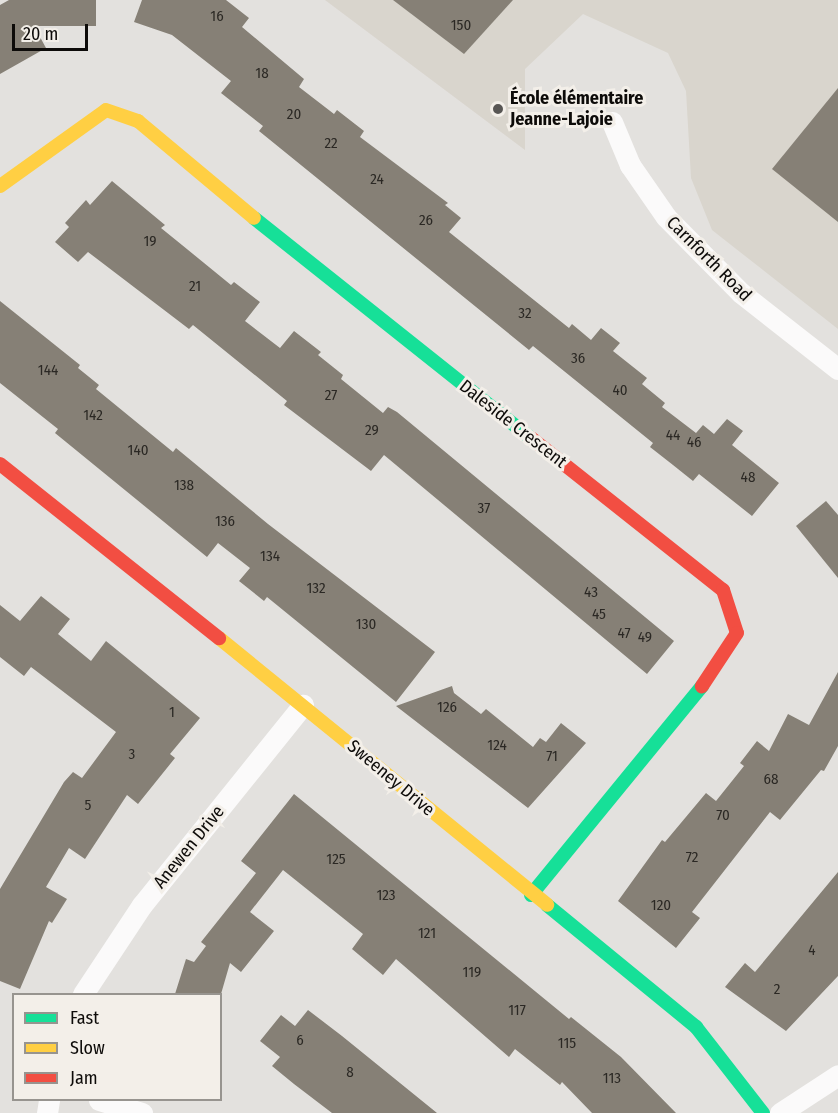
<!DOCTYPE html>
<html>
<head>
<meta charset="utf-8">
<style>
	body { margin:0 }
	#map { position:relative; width:838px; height:1113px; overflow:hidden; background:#e3e1de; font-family:"Fira Sans Condensed",sans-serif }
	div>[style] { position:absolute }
	.built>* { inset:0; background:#d9d5cd }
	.building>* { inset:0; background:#868076 }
	.street>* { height:21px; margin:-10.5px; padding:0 10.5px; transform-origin:10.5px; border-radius:10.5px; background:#fbfafa }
	.fast>* { height:14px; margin:-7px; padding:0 7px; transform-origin:7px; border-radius:7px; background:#16e098 }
	.slow>* { height:14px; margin:-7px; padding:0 7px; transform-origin:7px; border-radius:7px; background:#ffcf43 }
	.jam>* { height:14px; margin:-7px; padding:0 7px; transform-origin:7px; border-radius:7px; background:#f24e42 }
	.dots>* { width:16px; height:16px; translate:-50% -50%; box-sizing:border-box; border:3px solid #f3efe9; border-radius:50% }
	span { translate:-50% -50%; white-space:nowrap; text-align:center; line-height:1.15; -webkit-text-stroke:6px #f3efe9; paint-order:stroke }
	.number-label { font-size:15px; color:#2b2824 }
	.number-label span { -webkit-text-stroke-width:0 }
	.poi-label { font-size:18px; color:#0d0b09; font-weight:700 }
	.left { translate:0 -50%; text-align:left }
	.street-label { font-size:18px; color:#0d0b09 }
	.legend { position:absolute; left:12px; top:993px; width:210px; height:108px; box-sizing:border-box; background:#f3efe9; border:2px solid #97948f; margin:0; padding:8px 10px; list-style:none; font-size:18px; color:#0d0b09 }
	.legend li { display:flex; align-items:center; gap:12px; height:30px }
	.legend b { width:30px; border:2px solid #97948f }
	.scale { position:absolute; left:12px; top:24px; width:76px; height:27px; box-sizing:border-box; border:3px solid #0d0b09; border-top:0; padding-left:8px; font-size:18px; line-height:21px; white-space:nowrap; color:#0d0b09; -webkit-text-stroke:4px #f3efe9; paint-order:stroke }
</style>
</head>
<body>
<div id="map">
	<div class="built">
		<i style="clip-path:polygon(325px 0,838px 0,838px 329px,712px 230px,691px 178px,686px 91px,668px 53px,583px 14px,525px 69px,525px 150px)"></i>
	</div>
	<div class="building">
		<i style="clip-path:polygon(9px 0,96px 0,96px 26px,34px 26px,46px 48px,0 74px,0 5px)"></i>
		<i style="clip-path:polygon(142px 0,226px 0,249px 18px,242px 27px,304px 79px,299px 87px,334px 114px,337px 110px,364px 131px,360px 137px,448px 203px,445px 205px,461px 218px,449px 232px,569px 328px,572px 324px,591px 340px,601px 328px,620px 343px,613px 351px,647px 378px,642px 384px,665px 403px,662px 407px,696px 433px,703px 425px,714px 434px,727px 419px,743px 431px,732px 445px,779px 483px,752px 516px,699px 474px,693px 481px,673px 465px,650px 447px,653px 443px,533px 346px,529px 350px,259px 131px,263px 126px,221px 93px,231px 81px,172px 35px,134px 22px)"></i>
		<i style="clip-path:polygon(393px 0,513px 0,464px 54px)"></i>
		<i style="clip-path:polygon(838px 88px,838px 222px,772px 169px)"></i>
		<i style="clip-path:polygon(112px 181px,165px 225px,161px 228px,182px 245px,231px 285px,234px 282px,260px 302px,245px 321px,280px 348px,294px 331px,321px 352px,318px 355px,343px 375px,341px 379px,383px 413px,388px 407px,397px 412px,674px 641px,647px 674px,384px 455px,371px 471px,284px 405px,287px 401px,193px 325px,189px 329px,88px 252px,78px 262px,55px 242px,69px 227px,65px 223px,86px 200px,90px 205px)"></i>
		<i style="clip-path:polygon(0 301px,80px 365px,78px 368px,99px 385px,96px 389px,173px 452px,176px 448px,268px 524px,435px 652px,396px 702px,267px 597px,264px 601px,239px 581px,250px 568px,218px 543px,207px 557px,55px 433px,58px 429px,0 383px)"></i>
		<i style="clip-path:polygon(826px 501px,838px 515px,838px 578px,796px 526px)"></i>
		<i style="clip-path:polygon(41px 596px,70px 619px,58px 634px,91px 661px,106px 641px,200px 718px,170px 754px,175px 758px,138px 804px,127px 795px,85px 859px,69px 848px,46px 887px,67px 899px,52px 923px,49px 921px,20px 989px,0 981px,0 889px,64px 782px,73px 772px,82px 778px,116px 732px,31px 667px,24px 676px,0 657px,0 605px,20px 621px)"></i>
		<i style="clip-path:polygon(838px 672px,838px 746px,824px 771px,821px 770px,780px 820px,770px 812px,692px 912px,700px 918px,676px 948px,618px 901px,662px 840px,665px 842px,706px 793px,716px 801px,744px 766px,740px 763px,757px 741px,769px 751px,788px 714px,809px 725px)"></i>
		<i style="clip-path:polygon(452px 686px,454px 693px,481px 714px,486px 709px,533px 747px,540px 738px,546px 742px,561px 723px,586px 743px,528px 808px,396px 706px)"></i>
		<i style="clip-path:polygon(294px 794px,569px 1019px,571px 1017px,621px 1057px,676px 1113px,592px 1113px,562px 1082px,560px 1085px,515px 1049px,509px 1057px,396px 959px,383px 975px,352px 949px,363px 934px,283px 870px,250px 912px,274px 931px,241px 972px,230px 963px,221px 994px,175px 994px,186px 959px,194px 962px,206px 946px,201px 942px,256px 873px,241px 861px)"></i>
		<i style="clip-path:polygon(838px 872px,838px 976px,786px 1031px,725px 987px,745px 963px,755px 972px)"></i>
		<i style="clip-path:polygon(308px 1010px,342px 1036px,437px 1113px,332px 1113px,294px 1084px,272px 1066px,280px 1057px,260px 1041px,281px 1015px,295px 1026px)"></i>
	</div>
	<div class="street">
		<i style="left:612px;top:122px;width:47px;rotate:67.3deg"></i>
		<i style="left:630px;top:165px;width:63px;rotate:55.3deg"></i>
		<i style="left:666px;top:217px;width:107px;rotate:45.4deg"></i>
		<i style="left:741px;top:293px;width:123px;rotate:38.1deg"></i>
		<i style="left:83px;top:994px;width:107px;rotate:-56.5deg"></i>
		<i style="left:142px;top:905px;width:257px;rotate:-51.2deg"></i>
		<i style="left:99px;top:1100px;width:45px;rotate:16.8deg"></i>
		<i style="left:47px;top:1113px;width:13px;rotate:-81deg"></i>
		<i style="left:780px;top:1113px;width:69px;rotate:-33.2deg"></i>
	</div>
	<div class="fast">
		<i style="left:254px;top:218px;width:354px;rotate:38.5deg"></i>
		<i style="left:531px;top:895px;width:270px;rotate:-50.7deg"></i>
		<i style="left:547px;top:905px;width:193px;rotate:39.3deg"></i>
		<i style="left:696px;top:1027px;width:109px;rotate:52.1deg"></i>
	</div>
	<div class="slow">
		<i style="left:0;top:186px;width:130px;rotate:-35.6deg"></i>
		<i style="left:106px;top:110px;width:34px;rotate:19deg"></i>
		<i style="left:138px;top:121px;width:151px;rotate:39.9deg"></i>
		<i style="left:219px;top:638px;width:423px;rotate:39.1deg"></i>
	</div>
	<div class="jam">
		<i style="left:531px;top:438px;width:245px;rotate:38.4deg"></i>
		<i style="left:723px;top:590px;width:45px;rotate:72deg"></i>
		<i style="left:737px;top:633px;width:64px;rotate:123.4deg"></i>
		<i style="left:0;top:464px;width:280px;rotate:38.5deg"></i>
	</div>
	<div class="dots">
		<i style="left:498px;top:109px;background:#585654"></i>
	</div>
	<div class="number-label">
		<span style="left:217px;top:17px">16</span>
		<span style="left:461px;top:26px">150</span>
		<span style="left:262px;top:74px">18</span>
		<span style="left:294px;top:115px">20</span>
		<span style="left:331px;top:144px">22</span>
		<span style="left:377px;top:180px">24</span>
		<span style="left:426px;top:221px">26</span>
		<span style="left:150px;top:242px">19</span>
		<span style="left:195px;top:287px">21</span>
		<span style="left:525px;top:314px">32</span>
		<span style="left:578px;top:359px">36</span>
		<span style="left:48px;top:371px">144</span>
		<span style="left:620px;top:391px">40</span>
		<span style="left:331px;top:396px">27</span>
		<span style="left:93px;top:416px">142</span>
		<span style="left:372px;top:431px">29</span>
		<span style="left:673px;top:436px">44</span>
		<span style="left:694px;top:443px">46</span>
		<span style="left:138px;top:451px">140</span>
		<span style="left:748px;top:478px">48</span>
		<span style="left:184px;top:486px">138</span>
		<span style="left:484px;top:509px">37</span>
		<span style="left:225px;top:522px">136</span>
		<span style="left:270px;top:557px">134</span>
		<span style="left:316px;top:589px">132</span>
		<span style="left:591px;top:593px">43</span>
		<span style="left:599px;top:615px">45</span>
		<span style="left:366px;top:625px">130</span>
		<span style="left:624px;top:634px">47</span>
		<span style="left:645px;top:638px">49</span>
		<span style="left:447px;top:708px">126</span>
		<span style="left:172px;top:713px">1</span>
		<span style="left:497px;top:746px">124</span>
		<span style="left:132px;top:755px">3</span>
		<span style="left:552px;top:757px">71</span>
		<span style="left:771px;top:780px">68</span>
		<span style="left:88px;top:806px">5</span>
		<span style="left:723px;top:816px">70</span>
		<span style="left:692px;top:858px">72</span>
		<span style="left:336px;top:860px">125</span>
		<span style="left:386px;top:896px">123</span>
		<span style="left:661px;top:906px">120</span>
		<span style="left:427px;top:934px">121</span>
		<span style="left:812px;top:951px">4</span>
		<span style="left:472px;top:973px">119</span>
		<span style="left:777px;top:990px">2</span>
		<span style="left:517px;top:1011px">117</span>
		<span style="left:300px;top:1041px">6</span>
		<span style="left:567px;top:1044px">115</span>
		<span style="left:350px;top:1073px">8</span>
		<span style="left:612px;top:1079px">113</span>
	</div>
	<div class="poi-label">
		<span class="left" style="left:510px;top:109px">École élémentaire<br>Jeanne-Lajoie</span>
	</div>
	<div class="street-label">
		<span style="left:709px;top:259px;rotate:45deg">Carnforth Road</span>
		<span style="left:513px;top:424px;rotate:38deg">Daleside Crescent</span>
		<span style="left:391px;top:778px;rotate:40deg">Sweeney Drive</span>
		<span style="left:189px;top:847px;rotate:-51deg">Anewen Drive</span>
	</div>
	<ul class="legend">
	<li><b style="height:8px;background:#16e098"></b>Fast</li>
	<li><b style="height:8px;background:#ffcf43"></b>Slow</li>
	<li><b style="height:8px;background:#f24e42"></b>Jam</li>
	</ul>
	<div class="scale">20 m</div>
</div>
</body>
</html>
